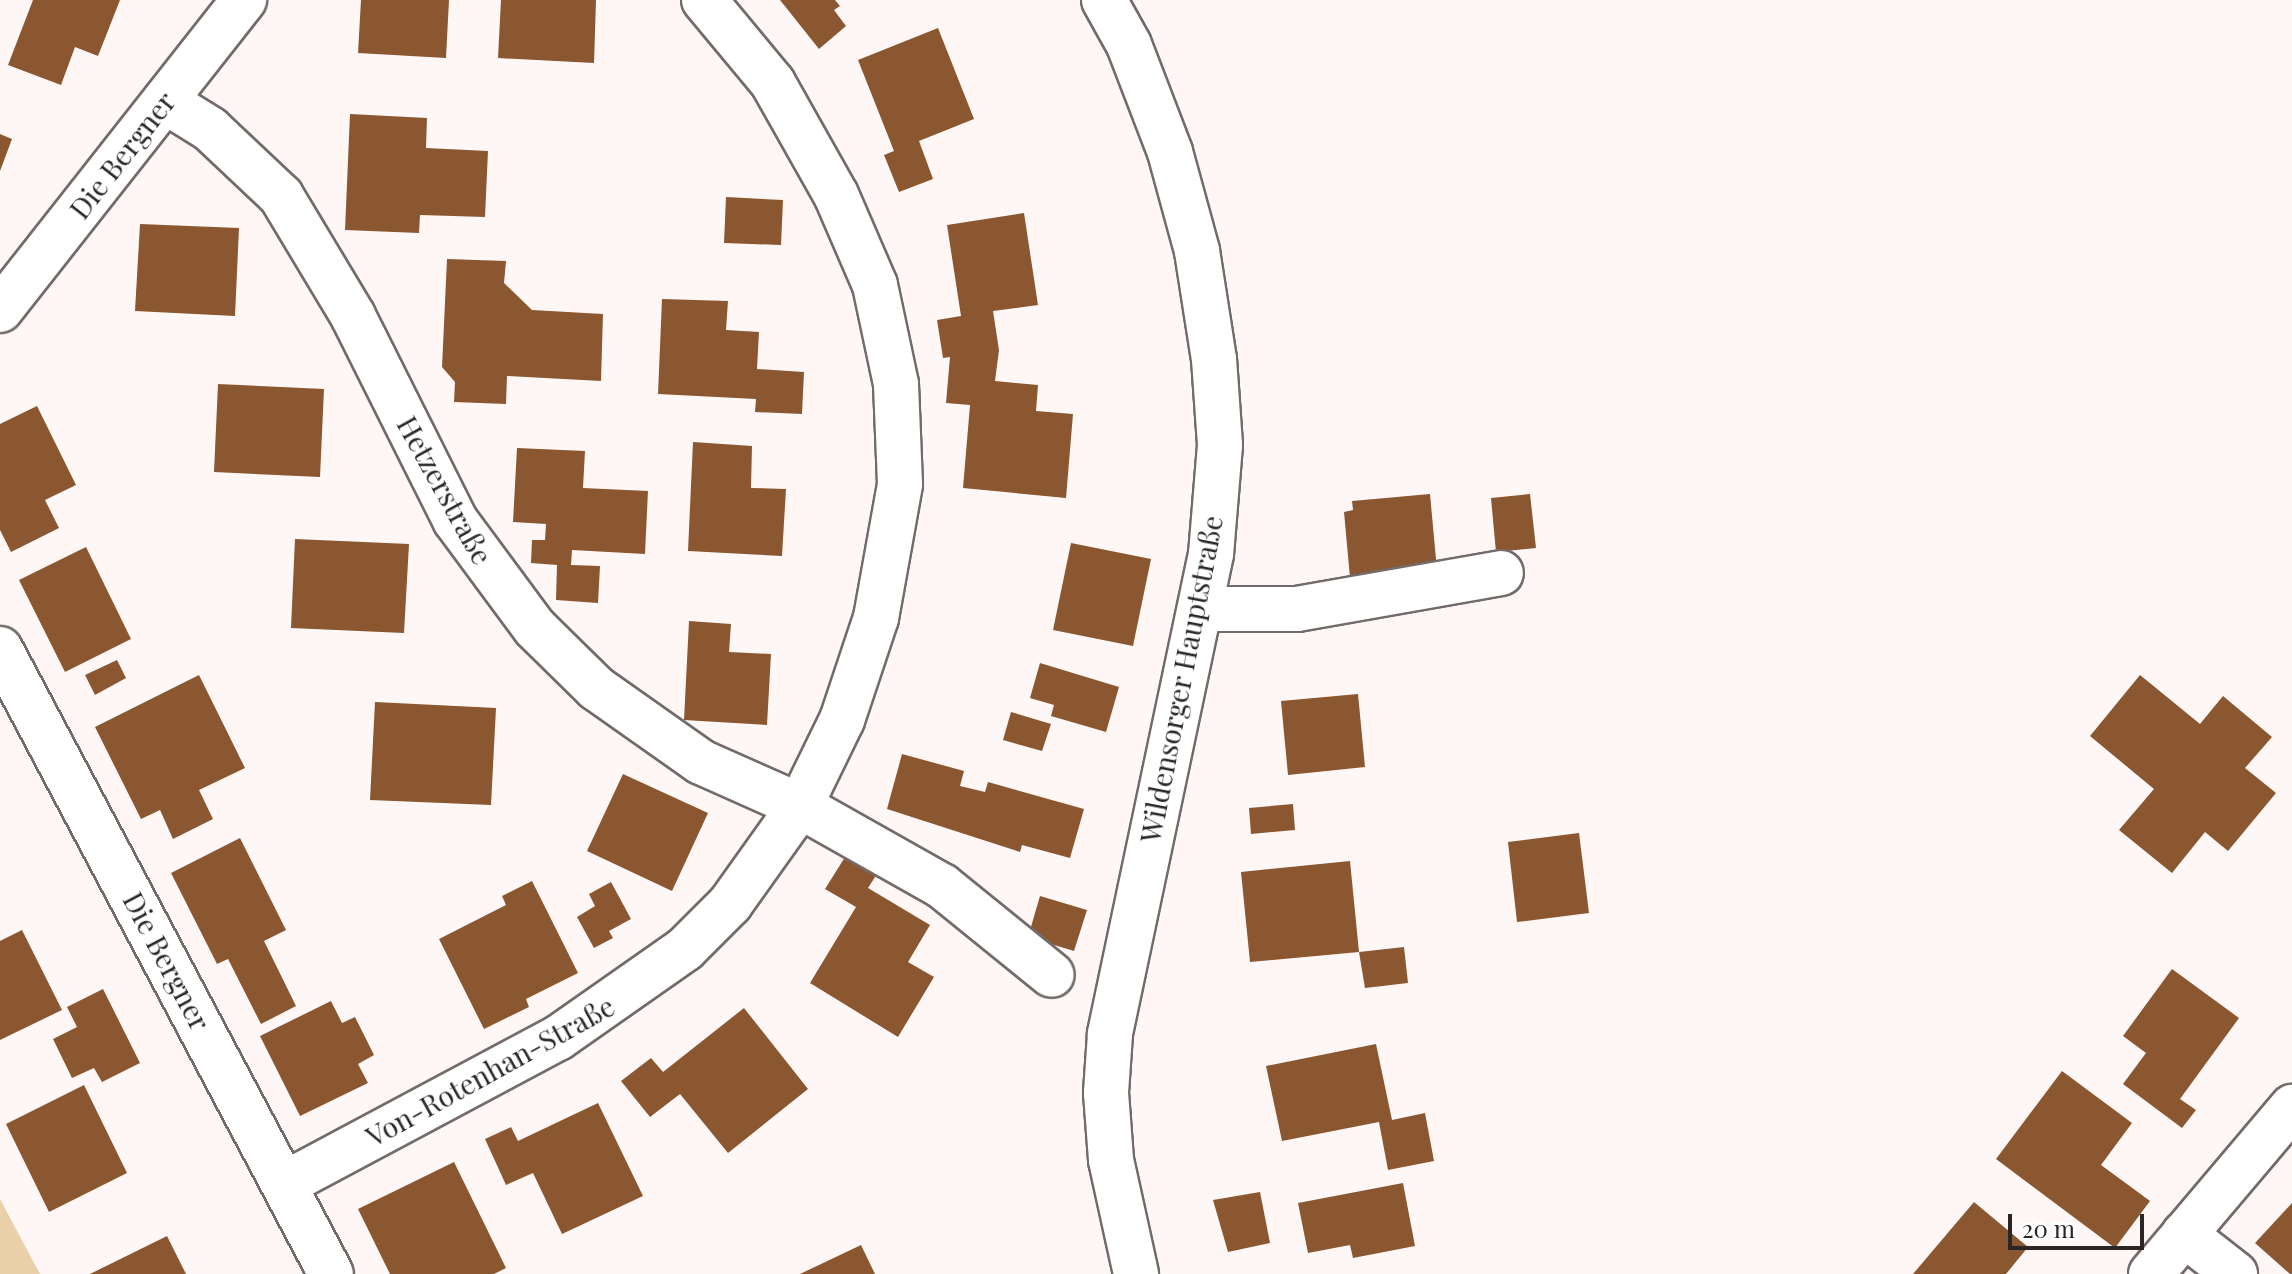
<!DOCTYPE html>
<html>
<head>
<meta charset="utf-8">
<style>
	body { margin:0 }
	#map { position:relative; width:2292px; height:1274px; overflow:hidden; background:#fff7f6; font-family:"Playfair Display",serif }
	div>[style] { position:absolute }
	.green>* { inset:0; background:#e9d0a8 }
	.building>* { inset:0; background:#8a5730 }
	.roads { filter:drop-shadow(2px 0 #736b6a) drop-shadow(-2px 0 #736b6a) drop-shadow(0 2px #736b6a) drop-shadow(0 -2px #736b6a) }
	.minor>* { height:44px; margin:-22px; padding:0 22px; transform-origin:22px; border-radius:22px; background:#fff }
	span { translate:-50% -50%; white-space:nowrap; text-align:center; line-height:1.15; -webkit-text-stroke:8px #fff; paint-order:stroke }
	.street-label { font-size:28px; color:#292625 }
	.scale { position:absolute; left:2008px; top:1214px; width:136px; height:36px; box-sizing:border-box; border:4px solid #292625; border-top:0; padding-left:10px; font-size:24px; line-height:28px; white-space:nowrap; color:#292625; -webkit-text-stroke:6px #fff; paint-order:stroke }
</style>
</head>
<body>
<div id="map">
	<div class="green">
		<i style="clip-path:polygon(0 1199px,40px 1274px,0 1274px)"></i>
	</div>
	<div class="building">
		<i style="clip-path:polygon(33px 0,120px 0,98px 56px,75px 47px,61px 85px,8px 65px)"></i>
		<i style="clip-path:polygon(361px 0,449px 0,446px 58px,358px 53px)"></i>
		<i style="clip-path:polygon(501px 0,596px 0,594px 63px,498px 58px)"></i>
		<i style="clip-path:polygon(780px 0,835px 0,840px 6px,834px 10px,846px 26px,819px 49px)"></i>
		<i style="clip-path:polygon(938px 28px,974px 119px,919px 141px,933px 179px,899px 192px,884px 155px,894px 151px,858px 60px)"></i>
		<i style="clip-path:polygon(350px 114px,427px 118px,426px 148px,488px 151px,485px 217px,420px 215px,419px 233px,345px 230px)"></i>
		<i style="clip-path:polygon(0 134px,12px 139px,0 171px)"></i>
		<i style="clip-path:polygon(726px 197px,783px 200px,781px 245px,724px 243px)"></i>
		<i style="clip-path:polygon(1024px 213px,1038px 305px,993px 311px,999px 350px,995px 381px,1038px 385px,1036px 411px,1073px 414px,1066px 498px,963px 488px,970px 405px,946px 403px,950px 357px,943px 358px,937px 320px,961px 316px,947px 225px)"></i>
		<i style="clip-path:polygon(140px 224px,239px 228px,235px 316px,135px 311px)"></i>
		<i style="clip-path:polygon(447px 259px,506px 261px,504px 283px,532px 310px,603px 314px,601px 381px,507px 376px,506px 404px,454px 402px,455px 382px,442px 367px)"></i>
		<i style="clip-path:polygon(662px 299px,728px 301px,726px 330px,759px 332px,757px 369px,804px 372px,802px 414px,755px 412px,756px 399px,658px 394px)"></i>
		<i style="clip-path:polygon(218px 384px,324px 389px,320px 477px,214px 472px)"></i>
		<i style="clip-path:polygon(37px 406px,76px 485px,45px 500px,59px 528px,11px 552px,0 530px,0 424px)"></i>
		<i style="clip-path:polygon(693px 442px,752px 446px,751px 488px,786px 489px,782px 556px,688px 551px)"></i>
		<i style="clip-path:polygon(517px 448px,585px 451px,583px 488px,648px 491px,645px 554px,572px 550px,571px 565px,600px 566px,598px 603px,556px 600px,557px 565px,531px 563px,532px 540px,545px 540px,546px 524px,513px 522px)"></i>
		<i style="clip-path:polygon(1430px 494px,1437px 570px,1350px 578px,1344px 512px,1353px 510px,1352px 501px)"></i>
		<i style="clip-path:polygon(1530px 494px,1536px 548px,1496px 552px,1491px 498px)"></i>
		<i style="clip-path:polygon(295px 539px,409px 544px,404px 633px,291px 628px)"></i>
		<i style="clip-path:polygon(1071px 543px,1151px 559px,1133px 646px,1053px 630px)"></i>
		<i style="clip-path:polygon(86px 547px,131px 639px,65px 672px,19px 580px)"></i>
		<i style="clip-path:polygon(689px 621px,731px 624px,729px 652px,771px 654px,767px 725px,684px 720px)"></i>
		<i style="clip-path:polygon(117px 660px,126px 678px,95px 695px,85px 675px)"></i>
		<i style="clip-path:polygon(1040px 663px,1119px 687px,1106px 732px,1051px 716px,1054px 705px,1030px 698px)"></i>
		<i style="clip-path:polygon(199px 675px,245px 768px,199px 790px,213px 819px,173px 839px,160px 810px,141px 819px,95px 727px)"></i>
		<i style="clip-path:polygon(2140px 675px,2200px 724px,2223px 696px,2272px 737px,2245px 768px,2276px 793px,2228px 851px,2205px 832px,2172px 873px,2119px 830px,2154px 789px,2090px 736px)"></i>
		<i style="clip-path:polygon(1358px 694px,1365px 767px,1288px 775px,1281px 701px)"></i>
		<i style="clip-path:polygon(375px 702px,496px 708px,491px 805px,370px 800px)"></i>
		<i style="clip-path:polygon(1011px 712px,1051px 724px,1042px 751px,1003px 740px)"></i>
		<i style="clip-path:polygon(902px 754px,964px 771px,960px 786px,985px 792px,988px 782px,1084px 809px,1070px 858px,1022px 845px,1020px 852px,887px 809px)"></i>
		<i style="clip-path:polygon(623px 774px,708px 813px,672px 891px,587px 851px)"></i>
		<i style="clip-path:polygon(1293px 804px,1295px 830px,1251px 834px,1249px 808px)"></i>
		<i style="clip-path:polygon(1579px 833px,1589px 913px,1517px 922px,1508px 842px)"></i>
		<i style="clip-path:polygon(240px 838px,286px 930px,264px 941px,296px 1006px,261px 1024px,228px 959px,217px 964px,171px 873px)"></i>
		<i style="clip-path:polygon(852px 846px,882px 866px,868px 888px,930px 925px,908px 962px,934px 977px,898px 1037px,810px 983px,856px 907px,825px 889px)"></i>
		<i style="clip-path:polygon(1350px 861px,1359px 952px,1250px 962px,1241px 872px)"></i>
		<i style="clip-path:polygon(532px 881px,578px 973px,526px 999px,529px 1007px,484px 1029px,439px 939px,506px 905px,502px 896px)"></i>
		<i style="clip-path:polygon(611px 882px,631px 919px,609px 931px,613px 938px,594px 948px,577px 917px,595px 906px,589px 894px)"></i>
		<i style="clip-path:polygon(1040px 896px,1087px 910px,1074px 951px,1028px 937px)"></i>
		<i style="clip-path:polygon(22px 930px,62px 1010px,0 1040px,0 941px)"></i>
		<i style="clip-path:polygon(1404px 947px,1408px 983px,1365px 988px,1359px 952px)"></i>
		<i style="clip-path:polygon(2172px 969px,2239px 1018px,2180px 1099px,2196px 1110px,2182px 1128px,2123px 1084px,2146px 1053px,2123px 1036px)"></i>
		<i style="clip-path:polygon(103px 989px,140px 1063px,102px 1082px,94px 1068px,72px 1078px,53px 1039px,77px 1027px,67px 1007px)"></i>
		<i style="clip-path:polygon(331px 1001px,342px 1023px,355px 1017px,374px 1055px,358px 1064px,368px 1083px,300px 1116px,260px 1036px)"></i>
		<i style="clip-path:polygon(744px 1008px,808px 1089px,728px 1153px,680px 1094px,650px 1117px,621px 1081px,651px 1058px,663px 1072px)"></i>
		<i style="clip-path:polygon(1376px 1044px,1392px 1120px,1425px 1113px,1434px 1161px,1388px 1170px,1379px 1122px,1282px 1141px,1266px 1066px)"></i>
		<i style="clip-path:polygon(2062px 1071px,2132px 1123px,2101px 1165px,2150px 1201px,2115px 1248px,1996px 1159px)"></i>
		<i style="clip-path:polygon(84px 1085px,127px 1173px,49px 1212px,6px 1124px)"></i>
		<i style="clip-path:polygon(598px 1103px,643px 1196px,562px 1234px,533px 1173px,506px 1185px,485px 1139px,511px 1127px,518px 1141px)"></i>
		<i style="clip-path:polygon(454px 1162px,506px 1268px,494px 1274px,390px 1274px,358px 1209px)"></i>
		<i style="clip-path:polygon(1403px 1183px,1415px 1246px,1353px 1258px,1350px 1245px,1308px 1253px,1298px 1203px)"></i>
		<i style="clip-path:polygon(1260px 1192px,1270px 1243px,1228px 1252px,1213px 1200px)"></i>
		<i style="clip-path:polygon(1974px 1202px,2028px 1247px,2006px 1274px,1913px 1274px)"></i>
		<i style="clip-path:polygon(2292px 1203px,2292px 1274px,2290px 1274px,2255px 1243px)"></i>
		<i style="clip-path:polygon(167px 1236px,186px 1274px,90px 1274px)"></i>
		<i style="clip-path:polygon(861px 1245px,875px 1274px,800px 1274px)"></i>
	</div>
	<div class="roads">
		<div class="minor">
			<i style="left:1104px;top:0;width:51px;rotate:60.9deg"></i>
			<i style="left:1129px;top:45px;width:115px;rotate:69deg"></i>
			<i style="left:1170px;top:152px;width:103px;rotate:74.7deg"></i>
			<i style="left:1197px;top:251px;width:109px;rotate:81.1deg"></i>
			<i style="left:1214px;top:359px;width:86px;rotate:86deg"></i>
			<i style="left:1220px;top:445px;width:109px;rotate:94.7deg"></i>
			<i style="left:1211px;top:554px;width:491px;rotate:101.9deg"></i>
			<i style="left:1110px;top:1034px;width:59px;rotate:93.9deg"></i>
			<i style="left:1106px;top:1093px;width:67px;rotate:85.7deg"></i>
			<i style="left:1111px;top:1160px;width:117px;rotate:77.6deg"></i>
			<i style="left:165px;top:101px;width:53px;rotate:31.9deg"></i>
			<i style="left:210px;top:129px;width:98px;rotate:43.3deg"></i>
			<i style="left:281px;top:196px;width:140px;rotate:59deg"></i>
			<i style="left:353px;top:316px;width:228px;rotate:63.4deg"></i>
			<i style="left:455px;top:520px;width:134px;rotate:53.5deg"></i>
			<i style="left:535px;top:628px;width:86px;rotate:44.5deg"></i>
			<i style="left:596px;top:688px;width:128px;rotate:35.2deg"></i>
			<i style="left:701px;top:762px;width:108px;rotate:24deg"></i>
			<i style="left:800px;top:806px;width:163px;rotate:29.4deg"></i>
			<i style="left:942px;top:886px;width:141px;rotate:39deg"></i>
			<i style="left:0;top:310px;width:395px;rotate:-51.8deg"></i>
			<i style="left:1200px;top:609px;width:97px"></i>
			<i style="left:1297px;top:609px;width:207px;rotate:-10deg"></i>
			<i style="left:0;top:649px;width:707px;rotate:62.09deg"></i>
			<i style="left:286px;top:1183px;width:308px;rotate:-28.1deg"></i>
			<i style="left:558px;top:1038px;width:155px;rotate:-35deg"></i>
			<i style="left:685px;top:949px;width:64px;rotate:-45deg"></i>
			<i style="left:730px;top:904px;width:120px;rotate:-54.5deg"></i>
			<i style="left:800px;top:806px;width:96px;rotate:-64deg"></i>
			<i style="left:842px;top:720px;width:108px;rotate:-71.6deg"></i>
			<i style="left:876px;top:618px;width:136px;rotate:-79.8deg"></i>
			<i style="left:900px;top:484px;width:100px;rotate:-92.3deg"></i>
			<i style="left:896px;top:384px;width:101px;rotate:-102deg"></i>
			<i style="left:875px;top:285px;width:98px;rotate:-113.4deg"></i>
			<i style="left:836px;top:195px;width:129px;rotate:-119.4deg"></i>
			<i style="left:773px;top:83px;width:108px;rotate:-129.7deg"></i>
			<i style="left:2184px;top:1234px;width:65px;rotate:38.1deg"></i>
			<i style="left:2151px;top:1274px;width:219px;rotate:-49.8deg"></i>
		</div>
	</div>
	<div class="street-label">
		<span style="left:122px;top:155px;rotate:-52deg">Die Bergner</span>
		<span style="left:445px;top:490px;rotate:61deg">Hetzerstraße</span>
		<span style="left:1181px;top:679px;rotate:-79deg">Wildensorger Hauptstraße</span>
		<span style="left:167px;top:961px;rotate:62deg">Die Bergner</span>
		<span style="left:490px;top:1071px;rotate:-29deg">Von-Rotenhan-Straße</span>
	</div>
	<div class="scale">20 m</div>
</div>
</body>
</html>
